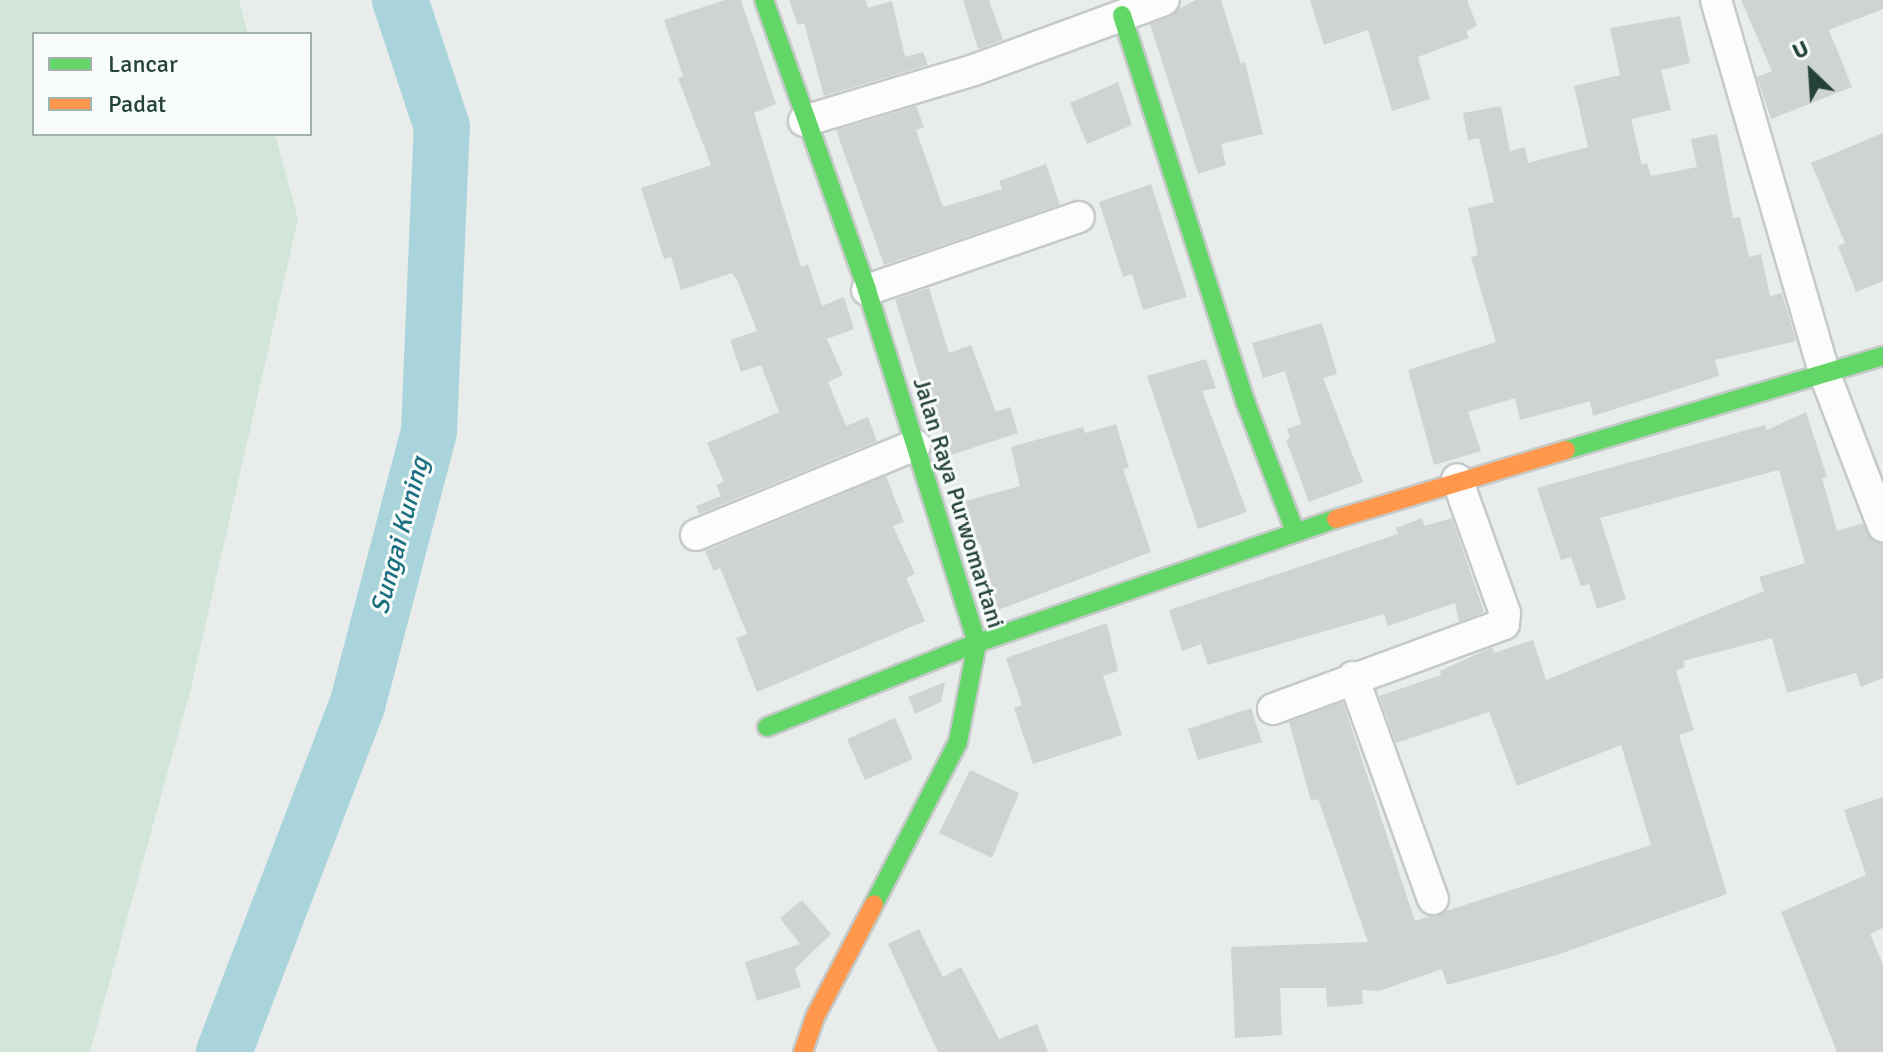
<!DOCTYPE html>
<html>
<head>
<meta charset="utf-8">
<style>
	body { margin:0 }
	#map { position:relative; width:1883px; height:1052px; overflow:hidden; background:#e8edeb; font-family:Signika,sans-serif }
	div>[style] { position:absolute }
	.green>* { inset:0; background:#d1e6d8 }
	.river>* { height:56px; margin:-28px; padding:0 28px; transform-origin:28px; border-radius:28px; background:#a9d4db }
	.building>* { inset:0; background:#cfd4d2 }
	.roads { filter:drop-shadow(2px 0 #c5cac8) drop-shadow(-2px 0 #c5cac8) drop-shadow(0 2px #c5cac8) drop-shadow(0 -2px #c5cac8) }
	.street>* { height:30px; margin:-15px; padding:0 15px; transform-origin:15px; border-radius:15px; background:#fcfcfc }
	.fast>* { height:18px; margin:-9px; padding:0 9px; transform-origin:9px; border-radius:9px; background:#63d668 }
	.slow>* { height:18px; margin:-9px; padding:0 9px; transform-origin:9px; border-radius:9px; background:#ff974d }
	span { translate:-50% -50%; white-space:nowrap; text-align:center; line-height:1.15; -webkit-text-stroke:6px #f7fbf9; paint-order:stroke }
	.street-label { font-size:24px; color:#24423a }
	.water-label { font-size:26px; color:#1c6f80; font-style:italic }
	.legend { position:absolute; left:32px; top:32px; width:280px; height:104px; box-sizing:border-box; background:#f7fbf9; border:2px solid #a3b1ad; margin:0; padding:10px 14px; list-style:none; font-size:24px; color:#24423a }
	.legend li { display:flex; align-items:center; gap:16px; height:40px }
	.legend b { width:40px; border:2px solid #a3b1ad }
	.north { position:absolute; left:1771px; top:32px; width:80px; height:80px; -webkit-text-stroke:6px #f7fbf9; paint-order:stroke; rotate:335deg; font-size:22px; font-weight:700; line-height:32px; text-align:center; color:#24423a }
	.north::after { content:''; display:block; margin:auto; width:28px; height:36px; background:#24423a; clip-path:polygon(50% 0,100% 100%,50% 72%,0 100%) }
</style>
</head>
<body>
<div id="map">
	<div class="green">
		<i style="clip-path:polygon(0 0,239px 0,248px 34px,34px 34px,34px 134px,275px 134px,298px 219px,191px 688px,90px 1052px,0 1052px)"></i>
	</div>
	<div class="river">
		<i style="left:224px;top:1052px;width:371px;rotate:-69deg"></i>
		<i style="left:357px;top:706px;width:284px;rotate:-75.3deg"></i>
		<i style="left:429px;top:431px;width:304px;rotate:-87.6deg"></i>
		<i style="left:442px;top:127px;width:134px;rotate:-108.3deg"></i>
	</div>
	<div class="building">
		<i style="clip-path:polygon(725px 0,741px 0,776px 104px,754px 113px,801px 267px,808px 264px,822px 306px,844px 297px,854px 329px,827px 339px,843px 375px,828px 382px,846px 426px,868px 417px,877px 441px,699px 514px,696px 506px,721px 496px,716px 485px,724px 482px,707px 443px,779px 412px,761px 365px,741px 372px,730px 340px,757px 331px,737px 280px,732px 273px,681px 290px,671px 257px,664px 259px,641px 188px,711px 165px,678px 78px,683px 76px,664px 20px)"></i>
		<i style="clip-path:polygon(789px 0,866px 0,868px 8px,892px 1px,905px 57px,923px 52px,928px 65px,824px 96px,804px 23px,798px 25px)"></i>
		<i style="clip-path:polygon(963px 0,989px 0,1003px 40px,978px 49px)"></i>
		<i style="clip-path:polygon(1196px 0,1221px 0,1241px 64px,1245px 62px,1263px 134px,1221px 144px,1226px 165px,1198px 174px,1150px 24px)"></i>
		<i style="clip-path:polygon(1310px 0,1467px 0,1477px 26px,1466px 31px,1469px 38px,1418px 57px,1430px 99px,1392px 111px,1368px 30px,1324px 45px)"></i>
		<i style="clip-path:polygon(1741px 0,1883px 0,1883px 9px,1829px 30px,1852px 87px,1771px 119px,1757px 77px,1772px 71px)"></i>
		<i style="clip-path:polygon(1680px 16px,1690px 63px,1661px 70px,1671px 110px,1631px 119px,1642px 165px,1647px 163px,1651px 176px,1697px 167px,1691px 139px,1717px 134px,1733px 218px,1740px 217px,1749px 257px,1761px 254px,1770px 296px,1782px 293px,1796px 341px,1715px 360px,1719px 376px,1593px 416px,1590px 401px,1520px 420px,1515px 398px,1468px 412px,1481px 451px,1434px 465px,1408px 370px,1496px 342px,1471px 257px,1478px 255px,1468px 208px,1494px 202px,1479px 138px,1468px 140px,1463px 113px,1501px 106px,1510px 151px,1525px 147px,1528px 163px,1588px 147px,1574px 86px,1620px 75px,1610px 28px)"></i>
		<i style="clip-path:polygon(1118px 82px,1132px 125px,1087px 144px,1070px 103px)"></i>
		<i style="clip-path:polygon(916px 106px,924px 127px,916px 130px,943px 207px,1002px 189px,999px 181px,1046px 164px,1060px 205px,884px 265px,836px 130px)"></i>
		<i style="clip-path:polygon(1883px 133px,1883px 281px,1856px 292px,1838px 246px,1845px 243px,1811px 163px)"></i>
		<i style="clip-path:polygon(1151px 184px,1187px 297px,1143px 310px,1132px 274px,1123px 277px,1099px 202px)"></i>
		<i style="clip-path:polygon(929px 288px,949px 353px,971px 345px,996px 412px,1010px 407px,1018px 433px,951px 455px,929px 391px,924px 393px,895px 299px)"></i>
		<i style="clip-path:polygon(1322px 323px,1337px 374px,1323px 378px,1363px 482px,1309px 502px,1286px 440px,1290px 438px,1287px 429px,1301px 424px,1285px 371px,1263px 378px,1252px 343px)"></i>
		<i style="clip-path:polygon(1206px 359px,1216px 388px,1202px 391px,1247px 512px,1198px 529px,1147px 376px)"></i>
		<i style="clip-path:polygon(1806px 412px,1827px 477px,1822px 478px,1837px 531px,1863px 523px,1871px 539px,1883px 544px,1883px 678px,1861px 687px,1856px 673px,1787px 693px,1772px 638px,1683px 661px,1685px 667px,1676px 671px,1694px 730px,1679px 735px,1727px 894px,1557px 955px,1447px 985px,1442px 969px,1379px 991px,1362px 990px,1363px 1004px,1327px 1007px,1326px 988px,1280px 988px,1282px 1035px,1235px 1038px,1231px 947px,1368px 942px,1318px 799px,1311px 801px,1289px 722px,1343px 702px,1415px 921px,1651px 845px,1621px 745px,1517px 786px,1489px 712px,1396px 743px,1379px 696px,1441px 675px,1440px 671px,1492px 647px,1494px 653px,1533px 640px,1546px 680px,1764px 591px,1759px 577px,1805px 563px,1779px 470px,1600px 518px,1626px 599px,1597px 609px,1589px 584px,1581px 586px,1571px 557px,1561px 560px,1537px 488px,1765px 425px,1767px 430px)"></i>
		<i style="clip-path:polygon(1116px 424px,1129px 468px,1123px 469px,1151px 552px,998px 610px,980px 543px,974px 545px,962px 502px,1020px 486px,1011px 447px,1083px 427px,1085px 433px)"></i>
		<i style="clip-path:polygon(886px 476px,904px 522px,893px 526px,915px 574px,906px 578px,925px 621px,757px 692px,736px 638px,747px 634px,720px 568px,714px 571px,705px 551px)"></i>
		<i style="clip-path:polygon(1422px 518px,1425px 526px,1452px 518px,1484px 612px,1459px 622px,1455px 603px,1388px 626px,1384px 614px,1208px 665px,1201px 644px,1182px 651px,1169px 610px,1398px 534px,1396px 528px)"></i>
		<i style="clip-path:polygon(1107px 623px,1118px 671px,1103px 676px,1122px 735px,1033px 764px,1014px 708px,1022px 705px,1006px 658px)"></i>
		<i style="clip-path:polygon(945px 682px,941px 702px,915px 714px,908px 697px)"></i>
		<i style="clip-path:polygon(1251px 708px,1262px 742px,1198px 760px,1188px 729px)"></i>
		<i style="clip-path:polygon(895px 718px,913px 759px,865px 780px,847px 739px)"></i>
		<i style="clip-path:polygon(970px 770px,1019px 793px,992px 858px,939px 833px)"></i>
		<i style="clip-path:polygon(1883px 797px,1883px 928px,1870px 934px,1883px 964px,1883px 1052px,1837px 1052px,1781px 912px,1866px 875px,1844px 810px)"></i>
		<i style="clip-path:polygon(802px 900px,831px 934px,795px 969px,801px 987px,757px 1001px,745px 962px,800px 944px,780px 918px)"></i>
		<i style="clip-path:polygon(919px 929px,943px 977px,961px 967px,999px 1039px,1037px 1024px,1048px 1052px,938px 1052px,888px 944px)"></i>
	</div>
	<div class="roads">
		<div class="street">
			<i style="left:1716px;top:0;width:391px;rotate:73.8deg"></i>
			<i style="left:1825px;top:375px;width:162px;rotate:69deg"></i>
			<i style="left:804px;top:121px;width:177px;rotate:-16.7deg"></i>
			<i style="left:974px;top:70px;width:202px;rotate:-20.2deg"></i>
			<i style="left:867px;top:290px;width:224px;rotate:-19deg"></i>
			<i style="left:696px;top:535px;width:237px;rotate:-22.3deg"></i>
			<i style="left:1353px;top:677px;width:236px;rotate:70.2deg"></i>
			<i style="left:1273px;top:709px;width:246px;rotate:-20.2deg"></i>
			<i style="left:1504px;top:624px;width:11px;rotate:-85deg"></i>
			<i style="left:1505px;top:613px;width:142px;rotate:-109.7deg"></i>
		</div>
		<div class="fast">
			<i style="left:764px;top:0;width:308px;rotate:70.4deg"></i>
			<i style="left:867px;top:290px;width:370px;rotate:72.7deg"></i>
			<i style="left:977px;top:643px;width:101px;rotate:100.9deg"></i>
			<i style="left:958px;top:742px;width:182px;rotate:117.4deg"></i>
			<i style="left:1122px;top:15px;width:405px;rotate:72.3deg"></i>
			<i style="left:1245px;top:401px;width:139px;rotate:69deg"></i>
			<i style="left:1566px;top:450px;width:331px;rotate:-16.5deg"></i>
			<i style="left:767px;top:727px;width:226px;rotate:-21.8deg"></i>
			<i style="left:977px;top:643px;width:380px;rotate:-19.1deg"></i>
		</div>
		<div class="slow">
			<i style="left:1336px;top:519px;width:240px;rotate:-16.7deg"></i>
			<i style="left:803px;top:1052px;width:39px;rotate:-71deg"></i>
			<i style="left:816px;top:1015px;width:125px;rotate:-62.4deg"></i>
		</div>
	</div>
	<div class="street-label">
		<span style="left:958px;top:503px;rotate:73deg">Jalan Raya Purwomartani</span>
	</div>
	<div class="water-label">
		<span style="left:401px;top:536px;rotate:-75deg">Sungai Kuning</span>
	</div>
	<ul class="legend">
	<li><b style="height:10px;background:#63d668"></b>Lancar</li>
	<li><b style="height:10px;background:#ff974d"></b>Padat</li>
	</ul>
	<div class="north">U</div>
</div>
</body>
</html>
